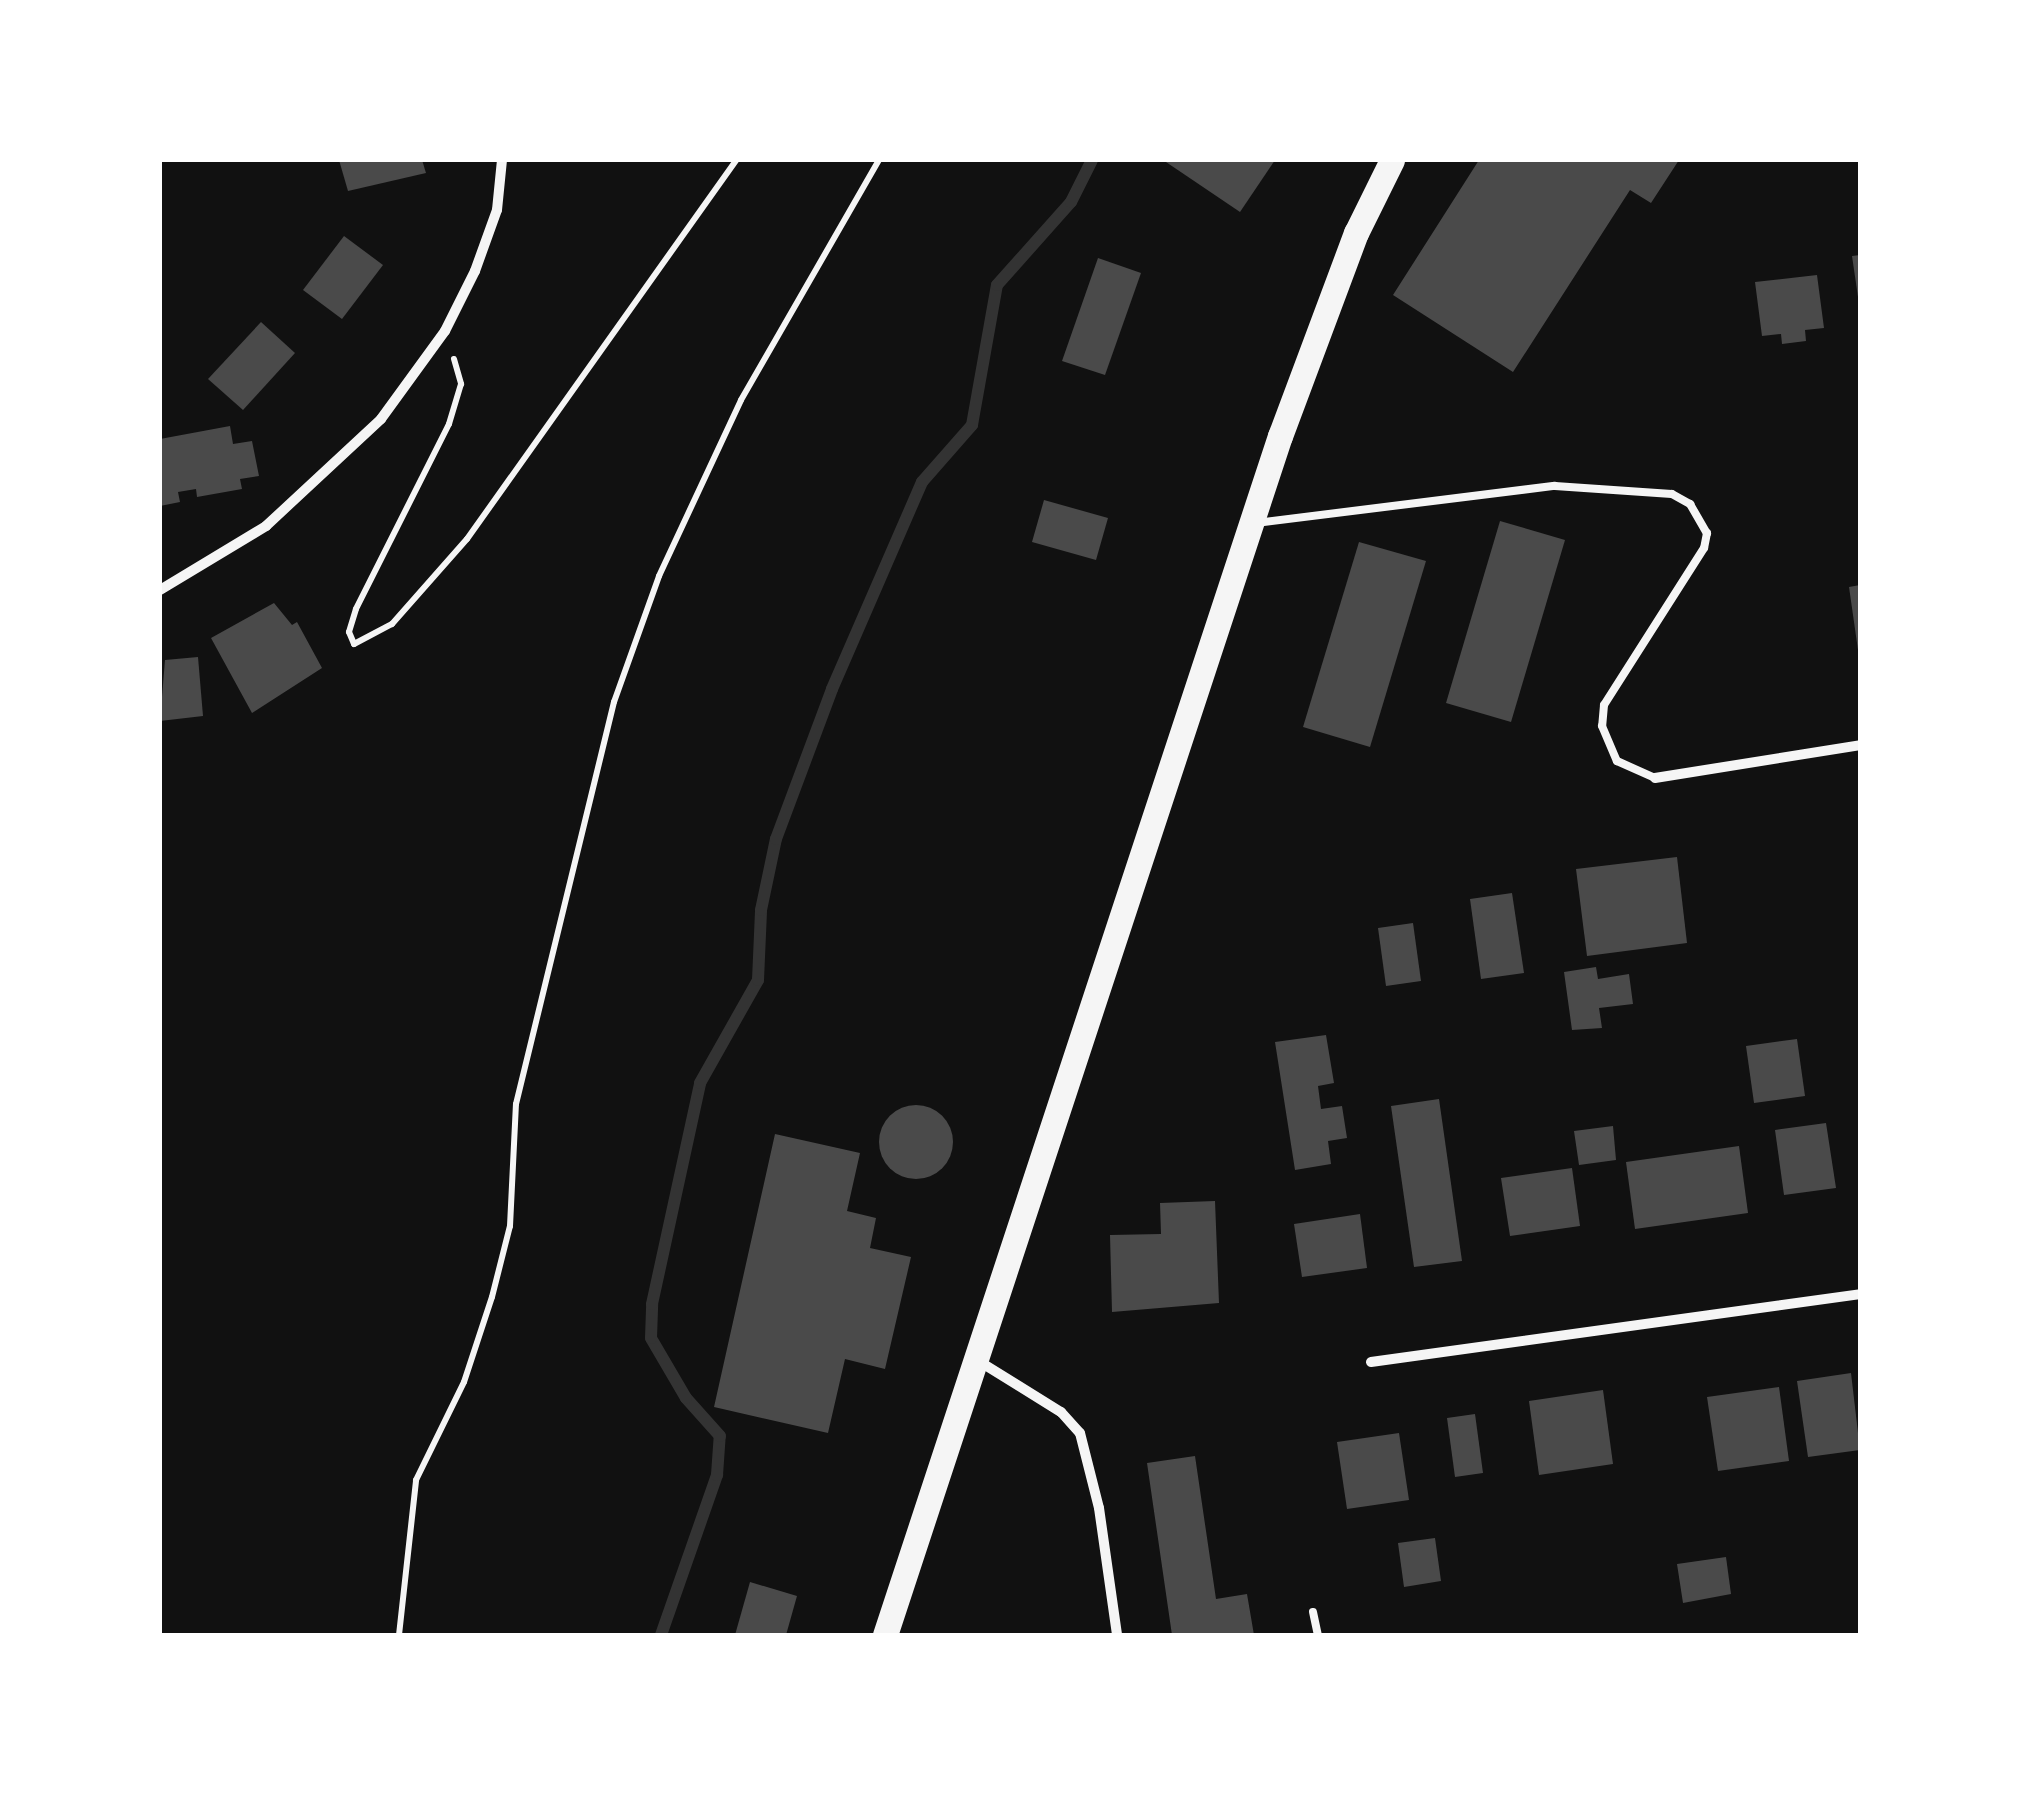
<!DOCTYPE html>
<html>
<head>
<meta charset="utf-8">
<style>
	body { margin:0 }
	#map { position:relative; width:2020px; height:1795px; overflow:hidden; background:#111; font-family:"Source Sans 3",sans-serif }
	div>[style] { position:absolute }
	.stream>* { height:12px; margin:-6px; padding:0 6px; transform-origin:6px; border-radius:6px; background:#333 }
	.building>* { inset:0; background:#4a4a4a }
	.round { border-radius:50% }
	.path>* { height:6px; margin:-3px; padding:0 3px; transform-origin:3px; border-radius:3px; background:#f5f5f5 }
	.service>* { height:8px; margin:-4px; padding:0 4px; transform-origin:4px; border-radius:4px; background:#f5f5f5 }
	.minor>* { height:10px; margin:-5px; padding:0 5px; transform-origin:5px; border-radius:5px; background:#f5f5f5 }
	.primary>* { height:25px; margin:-12.5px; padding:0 12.5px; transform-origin:12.5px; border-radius:12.5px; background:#f5f5f5 }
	span { translate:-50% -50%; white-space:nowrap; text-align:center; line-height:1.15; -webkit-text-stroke:10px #fff; paint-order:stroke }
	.frame { position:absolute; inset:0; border:162px solid #fff; pointer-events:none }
</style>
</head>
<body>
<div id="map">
	<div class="stream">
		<i style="left:661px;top:1635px;width:170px;rotate:-70.7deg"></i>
		<i style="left:717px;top:1475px;width:39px;rotate:-86deg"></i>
		<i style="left:720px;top:1436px;width:51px;rotate:-131.8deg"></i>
		<i style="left:686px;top:1398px;width:69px;rotate:-120.3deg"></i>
		<i style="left:651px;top:1338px;width:34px;rotate:-88deg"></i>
		<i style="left:652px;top:1304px;width:226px;rotate:-77.7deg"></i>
		<i style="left:700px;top:1083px;width:118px;rotate:-60.6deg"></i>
		<i style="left:758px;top:980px;width:70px;rotate:-87.5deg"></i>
		<i style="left:761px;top:910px;width:73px;rotate:-78.1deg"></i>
		<i style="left:776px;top:839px;width:160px;rotate:-69.5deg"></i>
		<i style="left:832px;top:689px;width:226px;rotate:-66.5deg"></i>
		<i style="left:922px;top:482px;width:76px;rotate:-48.7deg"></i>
		<i style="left:972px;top:425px;width:142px;rotate:-79.9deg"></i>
		<i style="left:997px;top:285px;width:111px;rotate:-48.3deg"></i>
		<i style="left:1071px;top:202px;width:47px;rotate:-63.4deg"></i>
	</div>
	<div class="building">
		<i style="clip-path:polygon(339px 160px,422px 160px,426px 173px,348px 191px)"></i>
		<i style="clip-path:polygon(1163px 160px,1275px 160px,1240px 212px)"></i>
		<i style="clip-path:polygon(1479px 160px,1679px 160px,1651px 203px,1630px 190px,1513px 372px,1393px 295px)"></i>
		<i style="clip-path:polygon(344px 236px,383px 265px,342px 319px,303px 290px)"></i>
		<i style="clip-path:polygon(1860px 255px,1860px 297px,1858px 297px,1852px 256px)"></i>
		<i style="clip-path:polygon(1098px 258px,1141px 273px,1105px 375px,1062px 361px)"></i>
		<i style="clip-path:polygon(1817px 275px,1824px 328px,1805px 330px,1806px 341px,1782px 344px,1781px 334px,1762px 336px,1755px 282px)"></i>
		<i style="clip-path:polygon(261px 322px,295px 353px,243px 410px,208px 379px)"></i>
		<i style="clip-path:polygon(230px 426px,233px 444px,252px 441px,259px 476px,240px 479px,242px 489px,197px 497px,196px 489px,178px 492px,180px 502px,160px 506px,160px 439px)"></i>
		<i style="clip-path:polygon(1044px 500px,1108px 518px,1096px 560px,1032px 542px)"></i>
		<i style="clip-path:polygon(1500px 521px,1565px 540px,1511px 722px,1446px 703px)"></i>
		<i style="clip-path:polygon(1359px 542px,1426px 561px,1370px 747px,1303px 727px)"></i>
		<i style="clip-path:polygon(1860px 585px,1860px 649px,1858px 650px,1849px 587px)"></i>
		<i style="clip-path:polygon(274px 603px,292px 625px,297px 622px,322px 668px,252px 713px,211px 638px)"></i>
		<i style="clip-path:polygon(198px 657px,203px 716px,160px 721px,165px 660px)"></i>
		<i style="clip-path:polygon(1677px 857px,1687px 943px,1587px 956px,1576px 869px)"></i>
		<i style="clip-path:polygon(1512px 893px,1524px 973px,1481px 979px,1470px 899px)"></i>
		<i style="clip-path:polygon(1413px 923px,1421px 981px,1386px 986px,1378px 928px)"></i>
		<i style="clip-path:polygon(1596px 967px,1598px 979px,1629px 974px,1633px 1004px,1599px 1008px,1602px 1028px,1572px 1030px,1564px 972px)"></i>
		<i style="clip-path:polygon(1326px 1035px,1334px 1083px,1318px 1086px,1321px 1109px,1342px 1106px,1347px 1138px,1328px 1141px,1331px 1164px,1295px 1170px,1275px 1042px)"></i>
		<i style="clip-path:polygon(1797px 1039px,1805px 1096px,1754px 1103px,1746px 1046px)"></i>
		<i style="clip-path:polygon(1439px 1099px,1462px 1261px,1414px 1267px,1391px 1106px)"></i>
		<i class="round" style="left:879px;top:1105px;width:74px;height:74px"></i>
		<i style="clip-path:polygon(1826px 1123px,1836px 1188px,1784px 1195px,1775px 1130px)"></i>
		<i style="clip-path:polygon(1613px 1126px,1616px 1160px,1579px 1165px,1574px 1131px)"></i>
		<i style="clip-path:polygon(775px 1134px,860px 1153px,847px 1211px,876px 1218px,870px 1248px,911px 1257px,885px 1369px,845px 1359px,828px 1433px,714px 1407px)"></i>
		<i style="clip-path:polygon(1739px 1146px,1748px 1213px,1635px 1229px,1626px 1162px)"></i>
		<i style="clip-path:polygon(1572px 1168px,1580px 1226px,1510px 1236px,1501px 1178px)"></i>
		<i style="clip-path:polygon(1215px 1201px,1219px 1303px,1112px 1312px,1110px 1235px,1161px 1234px,1160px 1203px)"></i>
		<i style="clip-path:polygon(1360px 1214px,1367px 1268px,1302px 1277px,1294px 1224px)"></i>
		<i style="clip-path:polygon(1851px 1373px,1860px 1450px,1808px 1457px,1797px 1381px)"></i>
		<i style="clip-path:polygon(1779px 1387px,1789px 1461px,1718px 1471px,1707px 1397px)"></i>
		<i style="clip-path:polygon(1603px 1390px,1613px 1464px,1539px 1475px,1529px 1401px)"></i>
		<i style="clip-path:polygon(1475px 1414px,1483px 1473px,1455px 1477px,1447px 1418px)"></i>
		<i style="clip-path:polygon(1399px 1433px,1409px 1500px,1347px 1509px,1337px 1442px)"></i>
		<i style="clip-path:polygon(1195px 1456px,1216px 1599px,1247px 1594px,1254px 1635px,1172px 1635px,1147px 1463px)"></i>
		<i style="clip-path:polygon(1435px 1538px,1441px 1581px,1404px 1587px,1398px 1543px)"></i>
		<i style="clip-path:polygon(1726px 1557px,1731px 1594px,1683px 1603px,1677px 1564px)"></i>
		<i style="clip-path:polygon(750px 1582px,797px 1596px,786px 1635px,735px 1635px)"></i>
	</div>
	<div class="path">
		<i style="left:454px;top:359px;width:26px;rotate:74deg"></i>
		<i style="left:461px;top:384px;width:42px;rotate:106.7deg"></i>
		<i style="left:449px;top:424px;width:207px;rotate:116.7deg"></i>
		<i style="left:356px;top:609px;width:24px;rotate:107deg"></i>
		<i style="left:349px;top:632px;width:13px;rotate:67deg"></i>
		<i style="left:354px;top:644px;width:43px;rotate:-27.8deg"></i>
		<i style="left:392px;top:624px;width:113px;rotate:-48.6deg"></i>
		<i style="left:467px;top:539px;width:465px;rotate:-54.6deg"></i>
		<i style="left:399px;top:1635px;width:156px;rotate:-83.7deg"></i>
		<i style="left:416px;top:1480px;width:109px;rotate:-63.9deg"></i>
		<i style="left:464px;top:1382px;width:89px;rotate:-71.8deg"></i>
		<i style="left:492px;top:1297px;width:73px;rotate:-75.8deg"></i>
		<i style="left:510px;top:1226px;width:122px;rotate:-87.2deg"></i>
		<i style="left:516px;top:1104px;width:414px;rotate:-76.3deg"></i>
		<i style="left:614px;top:702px;width:134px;rotate:-70.3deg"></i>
		<i style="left:659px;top:576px;width:194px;rotate:-65deg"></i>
		<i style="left:741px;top:400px;width:277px;rotate:-60.1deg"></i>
	</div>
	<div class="service">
		<i style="left:1256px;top:523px;width:301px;rotate:-7.1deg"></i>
		<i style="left:1555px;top:486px;width:117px;rotate:3.9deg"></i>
		<i style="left:1672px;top:494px;width:21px;rotate:29deg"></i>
		<i style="left:1690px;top:504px;width:34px;rotate:60deg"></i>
		<i style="left:1707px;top:533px;width:15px;rotate:101deg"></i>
		<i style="left:1704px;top:548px;width:186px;rotate:122.5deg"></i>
		<i style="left:1604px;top:705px;width:21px;rotate:95deg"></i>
		<i style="left:1602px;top:726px;width:38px;rotate:67deg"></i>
		<i style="left:1617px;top:761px;width:42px;rotate:24.1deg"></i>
		<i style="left:1313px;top:1612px;width:24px;rotate:78deg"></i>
	</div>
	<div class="minor">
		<i style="left:160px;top:590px;width:124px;rotate:-31.1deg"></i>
		<i style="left:266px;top:526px;width:157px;rotate:-42.9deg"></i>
		<i style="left:381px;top:419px;width:109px;rotate:-54deg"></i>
		<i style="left:445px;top:331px;width:67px;rotate:-63.4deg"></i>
		<i style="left:475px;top:271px;width:65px;rotate:-70.2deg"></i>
		<i style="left:497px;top:210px;width:50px;rotate:-84.3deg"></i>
		<i style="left:1655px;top:778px;width:208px;rotate:-9.1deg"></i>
		<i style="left:977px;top:1360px;width:99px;rotate:31.8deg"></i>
		<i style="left:1061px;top:1412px;width:28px;rotate:48deg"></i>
		<i style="left:1080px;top:1433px;width:77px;rotate:75.8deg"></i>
		<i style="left:1099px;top:1508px;width:128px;rotate:81.9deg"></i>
		<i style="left:1371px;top:1362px;width:494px;rotate:-7.9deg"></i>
	</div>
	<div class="primary">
		<i style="left:885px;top:1635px;width:1262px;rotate:-71.77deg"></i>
		<i style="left:1280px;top:436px;width:217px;rotate:-69.5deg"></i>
		<i style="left:1356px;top:233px;width:81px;rotate:-63.7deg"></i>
	</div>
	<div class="frame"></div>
</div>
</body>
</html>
